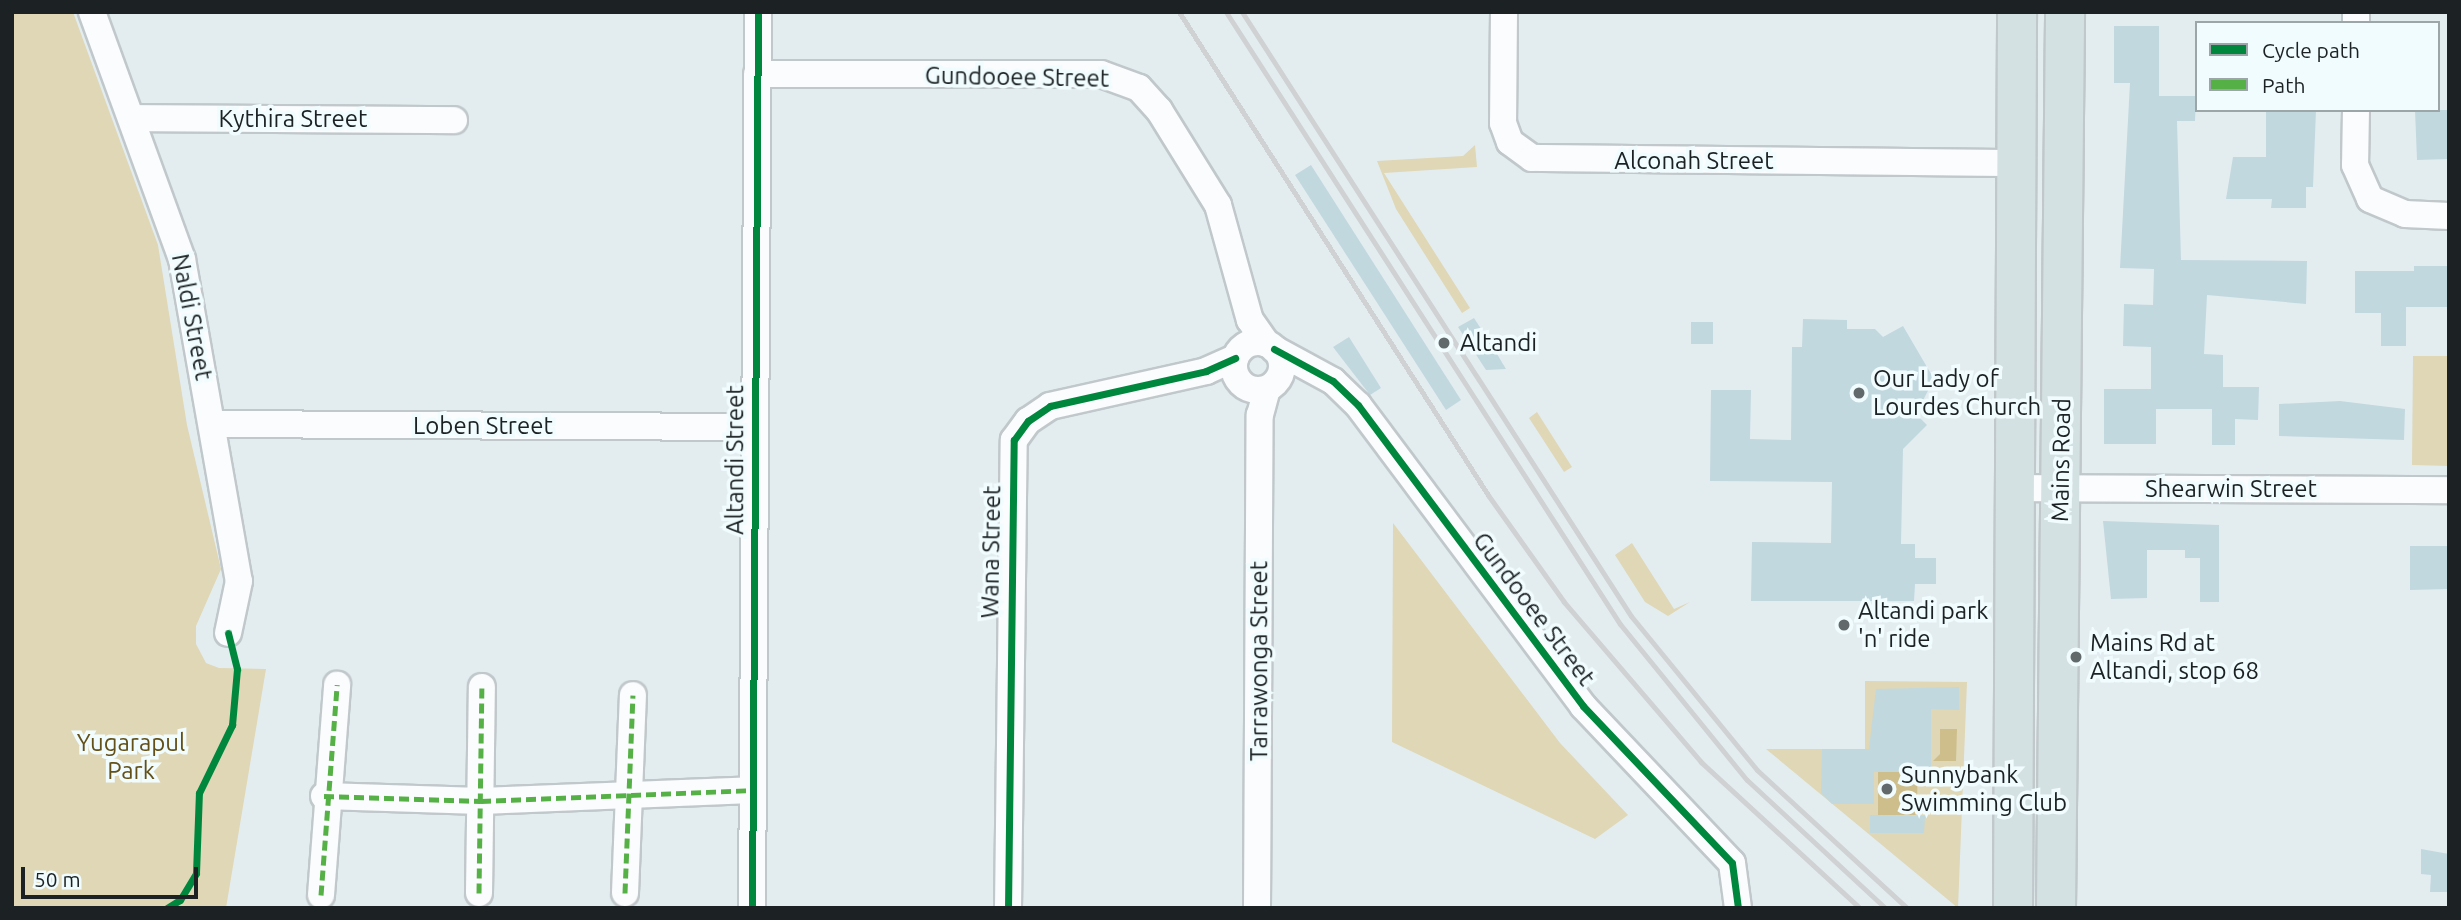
<!DOCTYPE html>
<html>
<head>
<meta charset="utf-8">
<style>
	body { margin:0 }
	#map { position:relative; width:2461px; height:920px; overflow:hidden; background:#e3edf0; font-family:Ubuntu,sans-serif }
	div>[style] { position:absolute }
	.green>* { inset:0; background:#dfd7b6 }
	.water>* { inset:0; background:#cdbe8b }
	.building>* { inset:0; background:#c1d8de }
	.roads { filter:drop-shadow(2px 0 #c1c8cb) drop-shadow(-2px 0 #c1c8cb) drop-shadow(0 2px #c1c8cb) drop-shadow(0 -2px #c1c8cb) }
	.street>* { height:26px; margin:-13px; padding:0 13px; transform-origin:13px; border-radius:13px; background:#fbfcfd }
	.street>.ring { margin:-13px; padding:0; box-sizing:content-box; background:none; border:26px solid #fbfcfd; border-radius:50% }
	.primary>* { height:38px; margin:-19px; padding:0 19px; transform-origin:19px; border-radius:19px; background:#d4e1e3 }
	.rail>* { height:5px; margin:-2.5px; padding:0 2.5px; transform-origin:2.5px; border-radius:2.5px; background:#cfd1d2 }
	.quiet>* { height:5px; margin-top:-2.5px; transform-origin:0; background:repeating-linear-gradient(90deg,#55b145 0 10px,transparent 0 15px) }
	.cycleway>* { height:7px; margin:-3.5px; padding:0 3.5px; transform-origin:3.5px; border-radius:3.5px; background:#00873e }
	.dots>* { width:19px; height:19px; translate:-50% -50%; box-sizing:border-box; border:4px solid #f1fcff; border-radius:50% }
	span { translate:-50% -50%; white-space:nowrap; text-align:center; line-height:1.15; -webkit-text-stroke:7px #f1fcff; paint-order:stroke }
	.street-label { font-size:24px; color:#1c2224 }
	.poi-label { font-size:24px; color:#1c2224 }
	.left { translate:0 -50%; text-align:left }
	.park-label { font-size:24px; color:#625018 }
	.frame { position:absolute; inset:0; border:14px solid #1c2224; pointer-events:none }
	.legend { position:absolute; left:2195px; top:21px; width:245px; height:91px; box-sizing:border-box; background:#f1fcff; border:2px solid #9ca5a7; margin:0; padding:9px 12px; list-style:none; font-size:21px; color:#1c2224 }
	.legend li { display:flex; align-items:center; gap:14px; height:35px }
	.legend b { width:35px; border:2px solid #9ca5a7 }
	.scale { position:absolute; left:21px; top:867px; width:177px; height:32px; box-sizing:border-box; border:4px solid #1c2224; border-top:0; padding-left:9px; font-size:21px; line-height:24px; white-space:nowrap; color:#1c2224; -webkit-text-stroke:5px #f1fcff; paint-order:stroke }
</style>
</head>
<body>
<div id="map">
	<div class="green">
		<i style="clip-path:polygon(12px 12px,73px 12px,158px 245px,187px 425px,221px 569px,196px 626px,196px 644px,206px 663px,219px 668px,266px 669px,226px 908px,12px 908px)"></i>
		<i style="clip-path:polygon(1475px 145px,1477px 167px,1384px 173px,1470px 308px,1462px 313px,1396px 209px,1377px 161px,1463px 156px)"></i>
		<i style="clip-path:polygon(2413px 356px,2449px 356px,2449px 466px,2412px 465px)"></i>
		<i style="clip-path:polygon(1537px 412px,1572px 467px,1564px 472px,1529px 418px)"></i>
		<i style="clip-path:polygon(1393px 523px,1560px 743px,1628px 815px,1595px 839px,1392px 742px)"></i>
		<i style="clip-path:polygon(1632px 543px,1674px 609px,1690px 602px,1668px 616px,1645px 602px,1615px 555px)"></i>
		<i style="clip-path:polygon(1865px 681px,1967px 682px,1958px 908px,1766px 749px,1865px 749px)"></i>
	</div>
	<div class="water">
		<i style="clip-path:polygon(1878px 727px,1918px 728px,1917px 815px,1878px 815px)"></i>
		<i style="clip-path:polygon(1940px 729px,1957px 729px,1956px 761px,1933px 761px,1940px 754px)"></i>
	</div>
	<div class="building">
		<i style="clip-path:polygon(2114px 26px,2159px 26px,2159px 96px,2196px 96px,2195px 121px,2177px 121px,2181px 260px,2307px 261px,2306px 304px,2207px 295px,2204px 354px,2223px 355px,2223px 387px,2259px 387px,2258px 420px,2235px 419px,2235px 445px,2212px 445px,2212px 409px,2156px 409px,2156px 444px,2104px 444px,2104px 389px,2151px 389px,2151px 347px,2123px 346px,2124px 304px,2153px 305px,2154px 269px,2120px 268px,2130px 83px,2114px 83px)"></i>
		<i style="clip-path:polygon(2266px 110px,2316px 110px,2313px 187px,2306px 187px,2306px 208px,2271px 208px,2272px 199px,2226px 199px,2233px 157px,2266px 157px)"></i>
		<i style="clip-path:polygon(2415px 110px,2449px 110px,2449px 159px,2417px 160px)"></i>
		<i style="clip-path:polygon(1311px 165px,1461px 400px,1446px 410px,1295px 175px)"></i>
		<i style="clip-path:polygon(2414px 266px,2449px 266px,2449px 307px,2406px 307px,2406px 346px,2381px 346px,2381px 313px,2355px 313px,2355px 271px,2414px 271px)"></i>
		<i style="clip-path:polygon(1474px 318px,1494px 349px,1506px 369px,1486px 370px,1458px 327px)"></i>
		<i style="clip-path:polygon(1803px 319px,1847px 320px,1847px 329px,1875px 329px,1883px 337px,1903px 326px,1934px 379px,1916px 414px,1927px 425px,1903px 449px,1901px 544px,1915px 544px,1915px 558px,1936px 558px,1936px 584px,1915px 584px,1914px 601px,1751px 601px,1752px 542px,1831px 543px,1832px 482px,1710px 481px,1711px 390px,1751px 390px,1750px 439px,1791px 440px,1792px 347px,1802px 347px)"></i>
		<i style="clip-path:polygon(1691px 322px,1713px 322px,1713px 344px,1691px 344px)"></i>
		<i style="clip-path:polygon(1349px 337px,1381px 388px,1370px 395px,1333px 347px)"></i>
		<i style="clip-path:polygon(2340px 401px,2405px 409px,2404px 440px,2279px 436px,2279px 404px)"></i>
		<i style="clip-path:polygon(2103px 521px,2219px 525px,2219px 602px,2200px 602px,2200px 558px,2185px 558px,2185px 550px,2147px 550px,2147px 598px,2111px 599px)"></i>
		<i style="clip-path:polygon(2410px 546px,2449px 546px,2449px 589px,2410px 590px)"></i>
		<i style="clip-path:polygon(1959px 687px,1959px 710px,1931px 709px,1931px 772px,1874px 772px,1874px 804px,1832px 804px,1821px 793px,1822px 749px,1869px 749px,1876px 689px)"></i>
		<i style="clip-path:polygon(1870px 815px,1925px 816px,1924px 833px,1870px 833px)"></i>
		<i style="clip-path:polygon(2421px 849px,2449px 854px,2449px 892px,2430px 892px,2431px 875px,2421px 874px)"></i>
	</div>
	<div class="roads">
		<div class="street">
			<i style="left:92px;top:12px;width:263px;rotate:70deg"></i>
			<i style="left:182px;top:259px;width:327px;rotate:80deg"></i>
			<i style="left:239px;top:581px;width:53px;rotate:101.9deg"></i>
			<i style="left:1504px;top:12px;width:111px;rotate:90.5deg"></i>
			<i style="left:1503px;top:123px;width:20px;rotate:70deg"></i>
			<i style="left:1510px;top:142px;width:27px;rotate:36deg"></i>
			<i style="left:1532px;top:158px;width:483px;rotate:0.6deg"></i>
			<i style="left:2356px;top:23px;width:11px;rotate:-90deg"></i>
			<i style="left:757px;top:74px;width:344px"></i>
			<i style="left:1101px;top:74px;width:40px;rotate:20.2deg"></i>
			<i style="left:1139px;top:88px;width:30px;rotate:48deg"></i>
			<i style="left:1159px;top:110px;width:112px;rotate:58.2deg"></i>
			<i style="left:1218px;top:205px;width:119px;rotate:74.5deg"></i>
			<i style="left:1250px;top:320px;width:29px;rotate:55deg"></i>
			<i style="left:2356px;top:110px;width:55px;rotate:91deg"></i>
			<i style="left:2355px;top:165px;width:37px;rotate:66deg"></i>
			<i style="left:2370px;top:199px;width:38px;rotate:23deg"></i>
			<i style="left:2405px;top:214px;width:44px;rotate:2.6deg"></i>
			<i style="left:132px;top:118px;width:322px;rotate:0.4deg"></i>
			<i class="ring" style="left:1234px;top:342px;width:22px;height:22px"></i>
			<i style="left:1274px;top:349px;width:67px;rotate:28.5deg"></i>
			<i style="left:1333px;top:381px;width:35px;rotate:44deg"></i>
			<i style="left:1358px;top:405px;width:376px;rotate:53.2deg"></i>
			<i style="left:1583px;top:706px;width:216px;rotate:46.5deg"></i>
			<i style="left:1732px;top:863px;width:45px;rotate:82.4deg"></i>
			<i style="left:212px;top:424px;width:543px;rotate:0.32deg"></i>
			<i style="left:2013px;top:488px;width:436px;rotate:0.3deg"></i>
			<i style="left:324px;top:796px;width:157px;rotate:1.8deg"></i>
			<i style="left:481px;top:801px;width:271px;rotate:-2.3deg"></i>
			<i style="left:479px;top:893px;width:206px;rotate:-89.2deg"></i>
			<i style="left:625px;top:893px;width:198px;rotate:-87.7deg"></i>
			<i style="left:321px;top:895px;width:211px;rotate:-85.6deg"></i>
			<i style="left:752px;top:908px;width:896px;rotate:-89.62deg"></i>
			<i style="left:1008px;top:908px;width:468px;rotate:-89.3deg"></i>
			<i style="left:1014px;top:440px;width:24px;rotate:-54deg"></i>
			<i style="left:1028px;top:421px;width:27px;rotate:-34deg"></i>
			<i style="left:1050px;top:406px;width:160px;rotate:-12.6deg"></i>
			<i style="left:1206px;top:371px;width:32px;rotate:-24deg"></i>
			<i style="left:1257px;top:908px;width:493px;rotate:-89.7deg"></i>
			<i style="left:1260px;top:415px;width:27px;rotate:-75deg"></i>
		</div>
		<div class="primary">
			<i style="left:2013px;top:908px;width:896px;rotate:-89.74deg"></i>
			<i style="left:2056px;top:908px;width:896px;rotate:-89.42deg"></i>
		</div>
	</div>
	<div class="rail">
		<i style="left:1179px;top:12px;width:573px;rotate:57.39deg"></i>
		<i style="left:1488px;top:495px;width:131px;rotate:54.6deg"></i>
		<i style="left:1564px;top:602px;width:211px;rotate:49.4deg"></i>
		<i style="left:1701px;top:762px;width:216px;rotate:42.6deg"></i>
		<i style="left:1226px;top:12px;width:728px;rotate:57.23deg"></i>
		<i style="left:1620px;top:624px;width:201px;rotate:50.9deg"></i>
		<i style="left:1747px;top:780px;width:188px;rotate:42.8deg"></i>
		<i style="left:1242px;top:12px;width:718px;rotate:57.22deg"></i>
		<i style="left:1631px;top:616px;width:199px;rotate:50.7deg"></i>
		<i style="left:1757px;top:770px;width:204px;rotate:42.6deg"></i>
	</div>
	<div class="quiet">
		<i style="left:324px;top:796px;width:157px;rotate:1.8deg"></i>
		<i style="left:481px;top:801px;width:271px;rotate:-2.3deg"></i>
		<i style="left:479px;top:893px;width:206px;rotate:-89.2deg"></i>
		<i style="left:625px;top:893px;width:198px;rotate:-87.7deg"></i>
		<i style="left:321px;top:895px;width:211px;rotate:-85.6deg"></i>
	</div>
	<div class="cycleway">
		<i style="left:1274px;top:349px;width:67px;rotate:28.5deg"></i>
		<i style="left:1333px;top:381px;width:35px;rotate:44deg"></i>
		<i style="left:1358px;top:405px;width:376px;rotate:53.2deg"></i>
		<i style="left:1583px;top:706px;width:216px;rotate:46.5deg"></i>
		<i style="left:1732px;top:863px;width:45px;rotate:82.4deg"></i>
		<i style="left:167px;top:908px;width:15px;rotate:-32deg"></i>
		<i style="left:180px;top:900px;width:31px;rotate:-59deg"></i>
		<i style="left:196px;top:873px;width:80px;rotate:-87.9deg"></i>
		<i style="left:199px;top:793px;width:76px;rotate:-64.1deg"></i>
		<i style="left:232px;top:725px;width:56px;rotate:-84.9deg"></i>
		<i style="left:237px;top:669px;width:37px;rotate:-104deg"></i>
		<i style="left:752px;top:908px;width:896px;rotate:-89.62deg"></i>
		<i style="left:1008px;top:908px;width:468px;rotate:-89.3deg"></i>
		<i style="left:1014px;top:440px;width:24px;rotate:-54deg"></i>
		<i style="left:1028px;top:421px;width:27px;rotate:-34deg"></i>
		<i style="left:1050px;top:406px;width:160px;rotate:-12.6deg"></i>
		<i style="left:1206px;top:371px;width:32px;rotate:-24deg"></i>
	</div>
	<div class="dots">
		<i style="left:1444px;top:343px;background:#62696b"></i>
		<i style="left:1859px;top:393px;background:#62696b"></i>
		<i style="left:1844px;top:625px;background:#62696b"></i>
		<i style="left:2076px;top:657px;background:#62696b"></i>
		<i style="left:1887px;top:789px;background:#62696b"></i>
	</div>
	<div class="street-label">
		<span style="left:1017px;top:77px;rotate:1deg">Gundooee Street</span>
		<span style="left:293px;top:119px">Kythira Street</span>
		<span style="left:1694px;top:161px">Alconah Street</span>
		<span style="left:192px;top:317px;rotate:79deg">Naldi Street</span>
		<span style="left:483px;top:426px">Loben Street</span>
		<span style="left:735px;top:460px;rotate:-90deg">Altandi Street</span>
		<span style="left:2061px;top:460px;rotate:-89deg">Mains Road</span>
		<span style="left:2231px;top:489px">Shearwin Street</span>
		<span style="left:991px;top:552px;rotate:-89deg">Wana Street</span>
		<span style="left:1534px;top:609px;rotate:53deg">Gundooee Street</span>
		<span style="left:1259px;top:661px;rotate:-90deg">Tarrawonga Street</span>
	</div>
	<div class="poi-label">
		<span class="left" style="left:1460px;top:343px">Altandi</span>
		<span class="left" style="left:1873px;top:393px">Our Lady of<br>Lourdes Church</span>
		<span class="left" style="left:1858px;top:625px">Altandi park<br>'n' ride</span>
		<span class="left" style="left:2090px;top:657px">Mains Rd at<br>Altandi, stop 68</span>
		<span class="left" style="left:1901px;top:789px">Sunnybank<br>Swimming Club</span>
	</div>
	<div class="park-label">
		<span style="left:131px;top:757px">Yugarapul<br>Park</span>
	</div>
	<div class="frame"></div>
	<ul class="legend">
	<li><b style="height:9px;background:#00873e"></b>Cycle path</li>
	<li><b style="height:9px;background:#55b145"></b>Path</li>
	</ul>
	<div class="scale">50 m</div>
</div>
</body>
</html>
